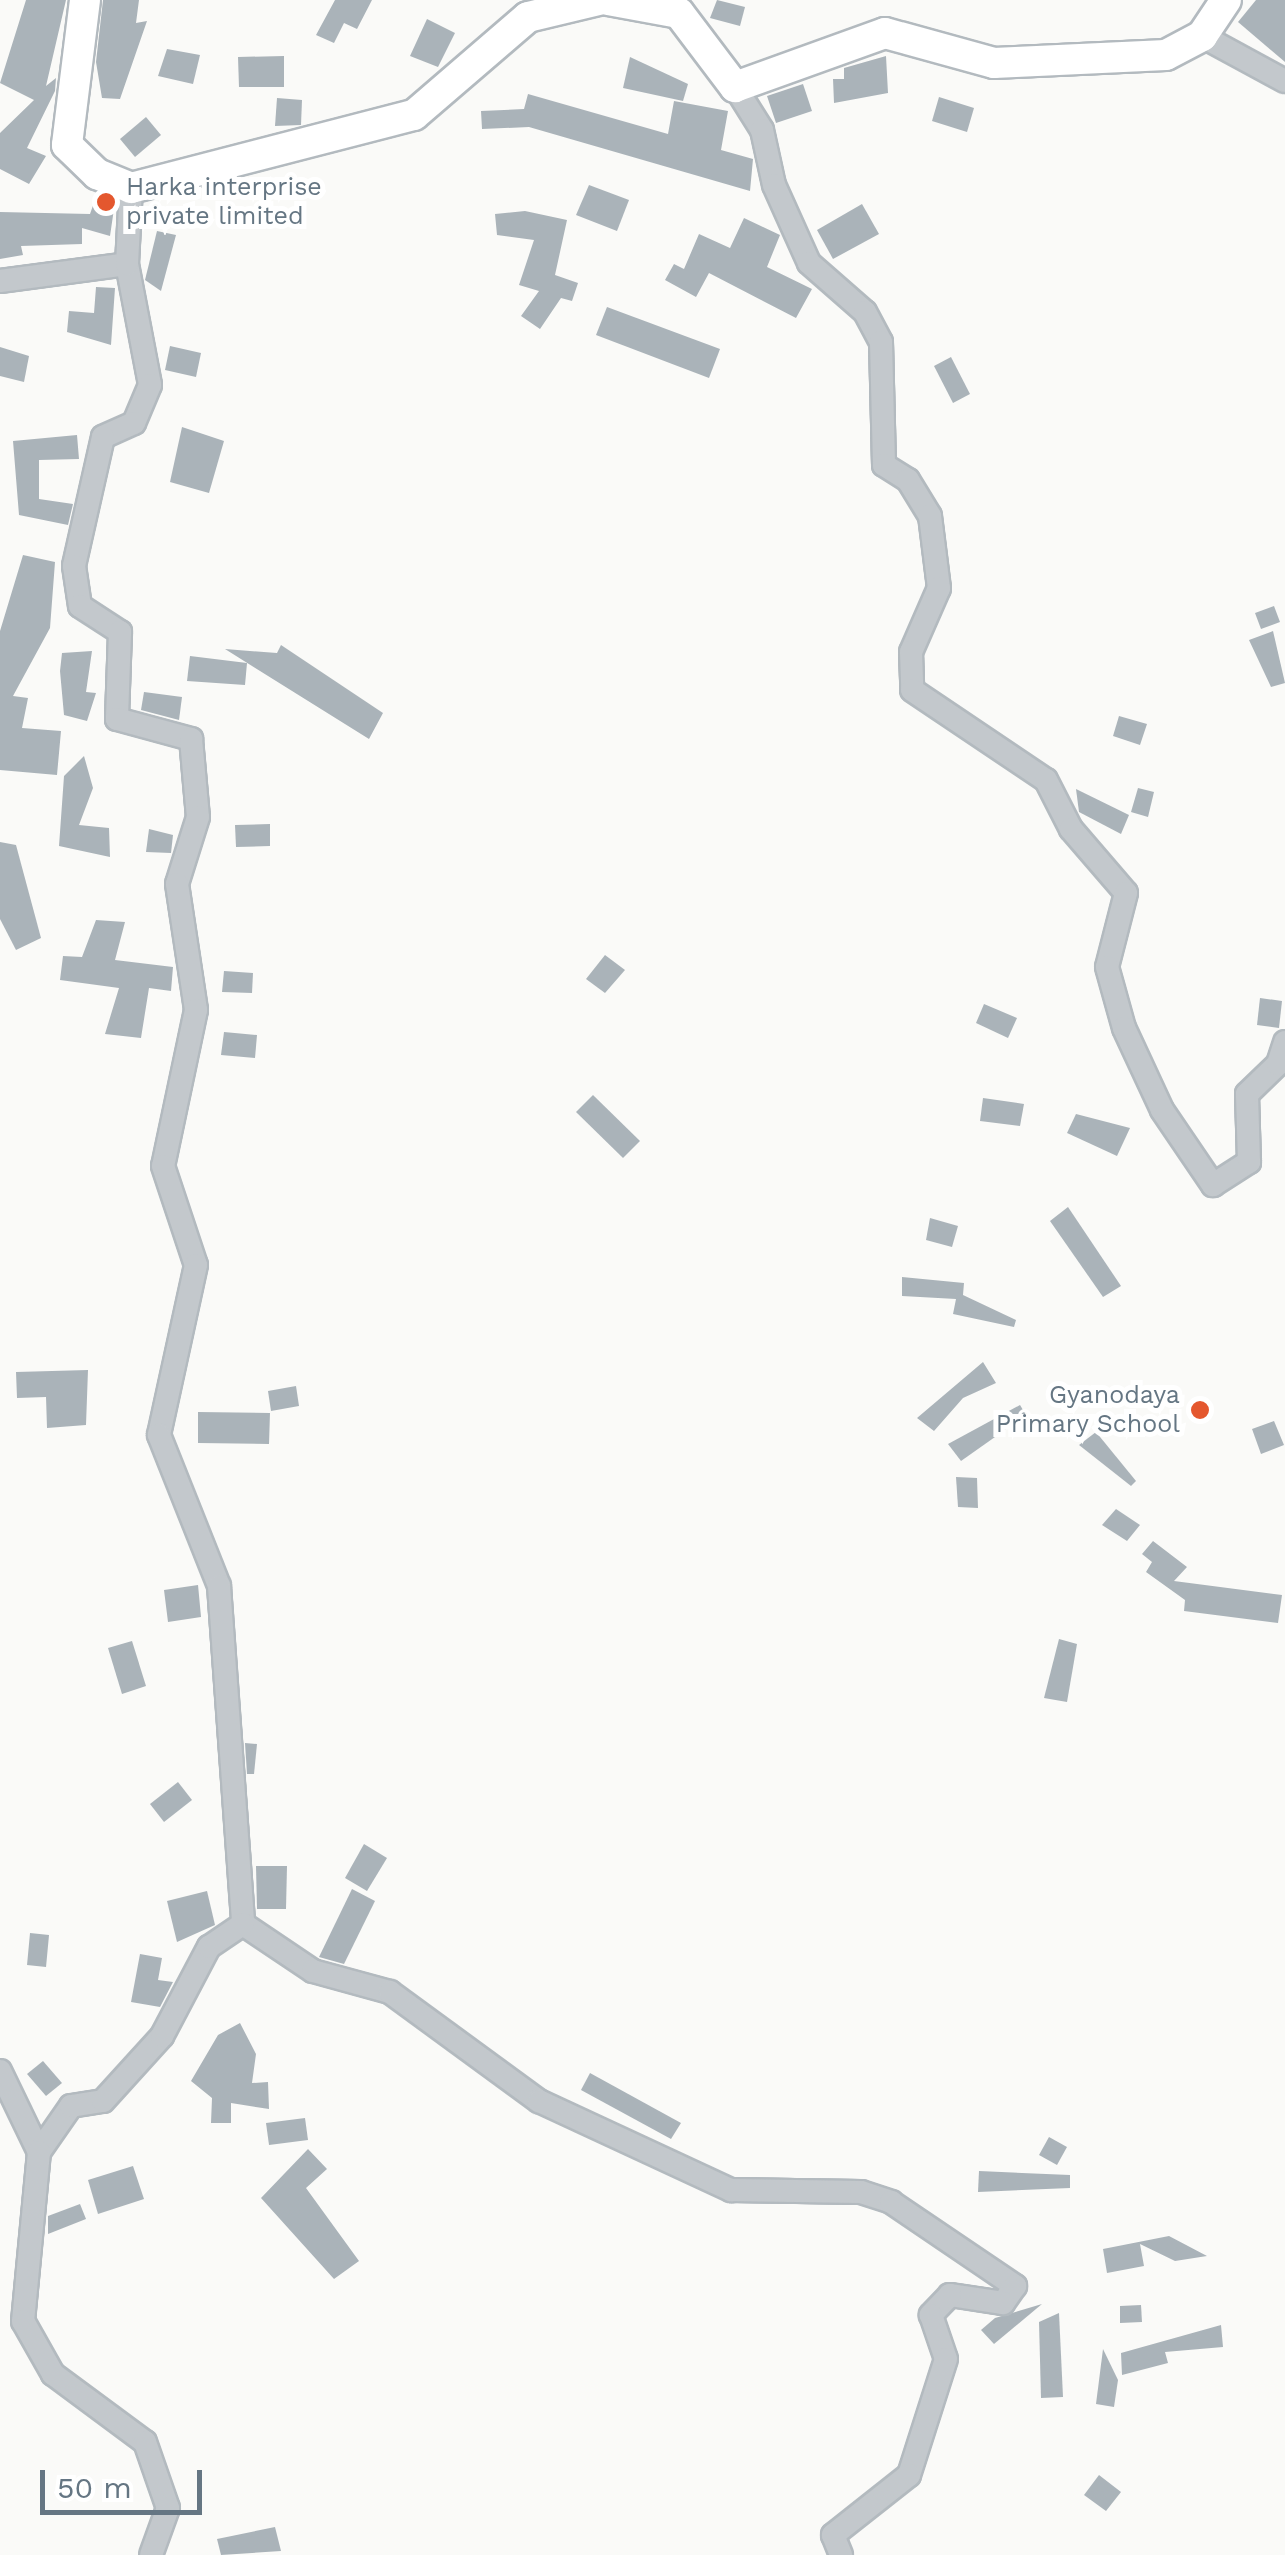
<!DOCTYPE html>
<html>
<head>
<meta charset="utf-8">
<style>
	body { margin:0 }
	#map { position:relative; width:1285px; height:2555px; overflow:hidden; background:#fafaf8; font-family:"Work Sans",sans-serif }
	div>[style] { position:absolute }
	.building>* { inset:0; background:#aab3b9 }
	.roads { filter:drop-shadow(2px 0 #b3babf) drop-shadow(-2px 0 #b3babf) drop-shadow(0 2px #b3babf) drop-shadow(0 -2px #b3babf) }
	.street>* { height:22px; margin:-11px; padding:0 11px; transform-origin:11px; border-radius:11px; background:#c3c8cc }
	.secondary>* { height:30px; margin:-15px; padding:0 15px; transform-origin:15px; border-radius:15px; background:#fff }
	.dots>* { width:28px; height:28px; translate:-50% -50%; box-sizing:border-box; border:5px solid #fff; border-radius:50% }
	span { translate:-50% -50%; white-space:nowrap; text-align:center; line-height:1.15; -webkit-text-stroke:10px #fff; paint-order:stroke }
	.poi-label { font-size:25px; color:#657683 }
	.left { translate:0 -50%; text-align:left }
	.right { translate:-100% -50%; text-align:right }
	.scale { position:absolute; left:40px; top:2470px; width:162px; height:45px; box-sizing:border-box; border:5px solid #657683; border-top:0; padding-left:12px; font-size:30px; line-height:35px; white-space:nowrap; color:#657683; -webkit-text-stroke:8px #fff; paint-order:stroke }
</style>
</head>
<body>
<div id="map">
	<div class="building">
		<i style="clip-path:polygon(26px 0,66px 0,46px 86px,56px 78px,55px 91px,27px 148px,46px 156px,29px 184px,0 169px,0 133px,34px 100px,0 83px)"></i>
		<i style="clip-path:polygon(103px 0,139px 0,136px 23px,147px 21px,120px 99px,102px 98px,96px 62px)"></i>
		<i style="clip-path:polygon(335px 0,372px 0,357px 29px,344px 23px,334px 43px,316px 35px)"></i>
		<i style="clip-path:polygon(717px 0,745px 7px,740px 26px,710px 18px)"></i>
		<i style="clip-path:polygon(1256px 0,1285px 0,1285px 62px,1238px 22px)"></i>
		<i style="clip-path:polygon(427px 19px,455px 33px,438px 67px,410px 56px)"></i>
		<i style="clip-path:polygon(167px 49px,200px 55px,193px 84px,158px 76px)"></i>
		<i style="clip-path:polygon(284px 56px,284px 87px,239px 87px,238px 57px)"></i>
		<i style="clip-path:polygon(886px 56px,888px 93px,834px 103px,833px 79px,844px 79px,844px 68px)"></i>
		<i style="clip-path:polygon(630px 57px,688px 84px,683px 101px,623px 88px)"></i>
		<i style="clip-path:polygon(803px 84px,812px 111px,776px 123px,767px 96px)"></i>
		<i style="clip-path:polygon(528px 94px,668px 134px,674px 101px,728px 111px,721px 150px,753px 159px,750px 191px,529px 127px,482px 129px,481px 111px,524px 109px)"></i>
		<i style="clip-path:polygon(939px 97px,974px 108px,967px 132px,932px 121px)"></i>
		<i style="clip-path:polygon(277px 98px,302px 100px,301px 125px,275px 126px)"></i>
		<i style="clip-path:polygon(146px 117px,161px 135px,135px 157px,120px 139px)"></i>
		<i style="clip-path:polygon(589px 185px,629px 200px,617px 231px,576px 215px)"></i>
		<i style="clip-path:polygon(97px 194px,115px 202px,110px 236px,82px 228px,82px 244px,21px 246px,23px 255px,0 259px,0 212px,90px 214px)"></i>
		<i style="clip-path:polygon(862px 204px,879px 234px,833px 259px,817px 230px)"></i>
		<i style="clip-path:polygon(525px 211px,567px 220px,555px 275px,578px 283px,572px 301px,561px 298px,540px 329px,521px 316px,539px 291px,519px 285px,534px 240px,497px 235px,495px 214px)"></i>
		<i style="clip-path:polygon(744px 218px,780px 235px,767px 267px,812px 289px,796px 318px,709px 273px,696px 297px,665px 280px,674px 264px,684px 269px,699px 234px,730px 248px)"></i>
		<i style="clip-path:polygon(157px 231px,176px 235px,161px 291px,145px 280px)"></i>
		<i style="clip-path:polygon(96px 287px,115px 288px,111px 345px,67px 332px,69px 311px,94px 313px)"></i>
		<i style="clip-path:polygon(607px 307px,720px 349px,709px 378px,596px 335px)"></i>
		<i style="clip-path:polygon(170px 346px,201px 353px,196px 377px,165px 370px)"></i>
		<i style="clip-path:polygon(0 347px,29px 356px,24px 382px,0 376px)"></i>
		<i style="clip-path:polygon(951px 357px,970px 394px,953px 403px,934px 366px)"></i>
		<i style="clip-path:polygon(182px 427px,224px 441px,209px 493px,170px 482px)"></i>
		<i style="clip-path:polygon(77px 435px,79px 459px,39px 460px,39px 499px,73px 504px,68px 525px,19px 515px,13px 441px)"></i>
		<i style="clip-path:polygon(23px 555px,55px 562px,50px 628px,13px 696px,28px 698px,22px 728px,61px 731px,57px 775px,0 770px,0 631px)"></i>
		<i style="clip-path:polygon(1274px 606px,1280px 622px,1261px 629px,1255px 613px)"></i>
		<i style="clip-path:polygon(1273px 631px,1285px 683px,1271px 687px,1249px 640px)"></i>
		<i style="clip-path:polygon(281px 645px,383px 713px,369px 739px,225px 649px,277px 653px)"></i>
		<i style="clip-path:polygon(92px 651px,86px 692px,96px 693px,87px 721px,64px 715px,60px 671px,62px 653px)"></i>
		<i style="clip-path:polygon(190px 656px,247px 663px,245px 685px,187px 681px)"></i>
		<i style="clip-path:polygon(144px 692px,182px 697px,179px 720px,141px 710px)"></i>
		<i style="clip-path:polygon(1119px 716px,1147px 724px,1140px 745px,1113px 736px)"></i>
		<i style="clip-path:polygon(84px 756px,93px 788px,79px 825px,109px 828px,110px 857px,59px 846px,64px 776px)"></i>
		<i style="clip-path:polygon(1138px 788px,1154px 792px,1148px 817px,1131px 812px)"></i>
		<i style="clip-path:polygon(1076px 789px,1129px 815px,1121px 834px,1079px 812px)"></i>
		<i style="clip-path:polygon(270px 824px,270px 846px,236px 847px,235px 825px)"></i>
		<i style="clip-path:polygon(149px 829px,173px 835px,171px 853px,146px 852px)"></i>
		<i style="clip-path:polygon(0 842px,16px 845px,41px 938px,16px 950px,0 919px)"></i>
		<i style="clip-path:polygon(96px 920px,125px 922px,115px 960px,173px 967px,171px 991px,149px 988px,141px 1038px,105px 1034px,119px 988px,60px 980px,63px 956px,82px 957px)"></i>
		<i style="clip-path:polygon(605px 955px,625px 970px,605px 993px,586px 979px)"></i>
		<i style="clip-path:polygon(224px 971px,253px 973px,252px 993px,222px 992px)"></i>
		<i style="clip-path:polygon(1260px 998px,1282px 1001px,1279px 1028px,1257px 1025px)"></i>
		<i style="clip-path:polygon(984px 1004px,1017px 1018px,1008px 1038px,976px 1023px)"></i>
		<i style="clip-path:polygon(224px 1032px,257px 1035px,255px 1058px,221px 1055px)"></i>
		<i style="clip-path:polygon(593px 1095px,640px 1141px,623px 1158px,576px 1112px)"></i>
		<i style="clip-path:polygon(983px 1098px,1024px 1104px,1020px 1126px,980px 1121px)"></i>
		<i style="clip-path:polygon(1076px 1114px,1130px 1128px,1117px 1156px,1067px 1133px)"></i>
		<i style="clip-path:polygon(1068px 1207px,1121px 1286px,1103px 1297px,1050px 1221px)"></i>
		<i style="clip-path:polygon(930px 1218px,958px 1226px,952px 1247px,926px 1240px)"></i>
		<i style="clip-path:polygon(902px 1277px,964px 1283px,963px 1295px,1016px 1320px,1014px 1327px,953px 1314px,956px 1299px,902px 1296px)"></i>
		<i style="clip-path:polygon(983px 1362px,996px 1383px,963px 1398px,934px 1431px,917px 1418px)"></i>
		<i style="clip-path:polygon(88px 1370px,86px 1425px,47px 1428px,46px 1397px,17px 1398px,16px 1372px)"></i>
		<i style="clip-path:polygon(296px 1386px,299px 1406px,271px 1411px,268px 1391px)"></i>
		<i style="clip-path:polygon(1020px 1405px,1026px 1415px,961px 1461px,948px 1444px)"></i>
		<i style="clip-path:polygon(198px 1412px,270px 1413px,269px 1444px,198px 1443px)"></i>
		<i style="clip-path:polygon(1274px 1421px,1284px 1445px,1261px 1454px,1252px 1429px)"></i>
		<i style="clip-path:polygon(1096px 1432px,1136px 1481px,1131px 1486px,1079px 1445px)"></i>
		<i style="clip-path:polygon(956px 1477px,977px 1478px,978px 1508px,958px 1507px)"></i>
		<i style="clip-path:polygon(1116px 1509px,1140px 1525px,1127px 1541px,1102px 1525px)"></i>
		<i style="clip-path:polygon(1153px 1541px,1187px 1567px,1174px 1581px,1282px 1595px,1278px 1623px,1184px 1611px,1185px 1600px,1146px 1572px,1152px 1562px,1142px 1554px)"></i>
		<i style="clip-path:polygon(198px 1585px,201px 1617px,168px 1622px,164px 1590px)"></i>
		<i style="clip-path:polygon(1059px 1639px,1077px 1644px,1067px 1702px,1044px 1698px)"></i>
		<i style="clip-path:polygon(132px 1641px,146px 1686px,122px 1694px,108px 1648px)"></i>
		<i style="clip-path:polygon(245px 1743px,257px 1744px,254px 1774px,247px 1774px)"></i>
		<i style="clip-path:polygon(178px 1782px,192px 1800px,164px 1822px,150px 1804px)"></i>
		<i style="clip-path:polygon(364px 1844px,387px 1858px,367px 1891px,345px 1878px)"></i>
		<i style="clip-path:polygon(256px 1866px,287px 1866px,286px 1909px,257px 1909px)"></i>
		<i style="clip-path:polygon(352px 1889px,375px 1901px,344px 1964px,319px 1957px)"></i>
		<i style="clip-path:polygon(207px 1891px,215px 1925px,177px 1942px,167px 1901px)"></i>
		<i style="clip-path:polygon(30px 1933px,49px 1935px,46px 1967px,27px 1965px)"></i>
		<i style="clip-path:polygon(140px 1954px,162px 1958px,158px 1980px,173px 1982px,160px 2007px,131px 2002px)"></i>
		<i style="clip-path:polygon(240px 2023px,256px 2054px,252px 2083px,268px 2082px,269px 2109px,231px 2103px,231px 2123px,211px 2123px,212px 2098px,191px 2081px,218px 2035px)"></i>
		<i style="clip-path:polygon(43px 2061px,62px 2083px,46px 2096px,27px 2074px)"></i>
		<i style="clip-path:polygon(590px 2073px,681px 2123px,671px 2139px,581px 2090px)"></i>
		<i style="clip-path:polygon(305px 2118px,308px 2140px,269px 2145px,266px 2123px)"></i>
		<i style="clip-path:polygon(1049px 2137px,1067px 2147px,1057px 2165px,1039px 2155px)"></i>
		<i style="clip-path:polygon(308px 2149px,327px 2169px,306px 2188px,359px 2261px,334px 2279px,261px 2198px)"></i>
		<i style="clip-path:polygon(133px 2166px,144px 2199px,98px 2214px,88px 2180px)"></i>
		<i style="clip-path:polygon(979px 2171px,1070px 2175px,1070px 2188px,978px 2192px)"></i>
		<i style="clip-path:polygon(80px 2204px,86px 2219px,48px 2234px,48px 2216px)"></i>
		<i style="clip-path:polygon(1169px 2236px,1207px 2256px,1175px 2261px,1140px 2244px,1144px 2266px,1107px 2273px,1103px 2249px)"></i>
		<i style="clip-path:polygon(1042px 2304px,994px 2344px,981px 2330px,995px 2318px)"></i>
		<i style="clip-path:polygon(1141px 2305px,1142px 2322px,1120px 2323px,1120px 2306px)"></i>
		<i style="clip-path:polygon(1059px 2313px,1063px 2397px,1041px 2398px,1039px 2322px)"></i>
		<i style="clip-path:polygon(1221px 2325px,1223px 2347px,1165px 2352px,1168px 2363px,1122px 2375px,1121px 2353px)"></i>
		<i style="clip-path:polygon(1103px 2349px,1118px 2380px,1114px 2407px,1096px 2404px)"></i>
		<i style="clip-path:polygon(1099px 2475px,1121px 2492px,1106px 2511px,1084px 2495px)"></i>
		<i style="clip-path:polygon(275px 2527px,281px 2551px,221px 2555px,217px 2539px)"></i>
	</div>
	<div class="roads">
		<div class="street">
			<i style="left:1202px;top:36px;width:94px;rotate:28.5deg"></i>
			<i style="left:735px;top:87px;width:51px;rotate:57.9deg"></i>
			<i style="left:762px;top:130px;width:56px;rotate:77.7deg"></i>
			<i style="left:774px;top:185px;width:85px;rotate:65.8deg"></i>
			<i style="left:809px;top:263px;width:74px;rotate:41.2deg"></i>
			<i style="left:865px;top:312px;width:34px;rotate:62deg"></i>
			<i style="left:881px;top:342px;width:123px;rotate:88.6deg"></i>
			<i style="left:884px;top:465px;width:28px;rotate:32deg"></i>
			<i style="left:908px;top:480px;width:42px;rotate:58.6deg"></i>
			<i style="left:930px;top:516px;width:73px;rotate:82.9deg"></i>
			<i style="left:939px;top:588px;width:70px;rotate:113.6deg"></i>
			<i style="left:911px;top:652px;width:38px;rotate:88deg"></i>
			<i style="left:912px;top:690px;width:161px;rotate:33.9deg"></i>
			<i style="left:1046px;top:780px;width:55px;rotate:63deg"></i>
			<i style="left:1071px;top:829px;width:84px;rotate:49.3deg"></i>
			<i style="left:1126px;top:893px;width:76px;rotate:104.4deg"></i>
			<i style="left:1107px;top:967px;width:63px;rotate:74.4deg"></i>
			<i style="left:1124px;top:1028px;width:90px;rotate:65.1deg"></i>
			<i style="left:1162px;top:1110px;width:91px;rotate:55.8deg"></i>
			<i style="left:1213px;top:1185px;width:43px;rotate:-32.6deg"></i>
			<i style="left:1249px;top:1162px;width:68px;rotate:-91.7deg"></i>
			<i style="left:1247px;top:1094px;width:43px;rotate:-44.1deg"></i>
			<i style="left:1278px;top:1064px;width:23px;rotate:-72deg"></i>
			<i style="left:127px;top:264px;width:123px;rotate:79.2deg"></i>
			<i style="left:150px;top:385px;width:41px;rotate:112.8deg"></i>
			<i style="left:134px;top:423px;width:34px;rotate:156deg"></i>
			<i style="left:103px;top:437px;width:132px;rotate:102.7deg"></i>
			<i style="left:74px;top:566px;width:40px;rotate:81.5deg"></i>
			<i style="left:80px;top:606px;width:48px;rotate:33deg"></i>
			<i style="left:120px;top:632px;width:87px;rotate:92deg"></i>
			<i style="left:117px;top:719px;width:77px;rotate:15.1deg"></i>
			<i style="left:191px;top:739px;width:78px;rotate:84.9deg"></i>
			<i style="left:198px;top:817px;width:70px;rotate:107.4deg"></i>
			<i style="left:177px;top:884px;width:127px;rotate:81.4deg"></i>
			<i style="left:196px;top:1010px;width:159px;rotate:101.9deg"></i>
			<i style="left:163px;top:1166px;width:104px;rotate:71.6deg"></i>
			<i style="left:196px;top:1265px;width:174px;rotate:102.3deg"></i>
			<i style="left:159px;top:1435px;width:162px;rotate:68.3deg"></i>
			<i style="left:219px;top:1586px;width:339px;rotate:85.9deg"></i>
			<i style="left:243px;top:1924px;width:84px;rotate:33.9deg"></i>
			<i style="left:313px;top:1971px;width:80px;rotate:15.3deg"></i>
			<i style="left:390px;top:1992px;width:185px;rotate:36.2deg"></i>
			<i style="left:539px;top:2101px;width:212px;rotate:24.9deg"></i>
			<i style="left:731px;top:2190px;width:130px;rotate:0.9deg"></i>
			<i style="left:861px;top:2192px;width:32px;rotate:18deg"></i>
			<i style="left:891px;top:2202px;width:150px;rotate:34.1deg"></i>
			<i style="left:1015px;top:2286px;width:21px;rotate:125deg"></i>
			<i style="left:1003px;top:2303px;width:54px;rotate:-171.4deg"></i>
			<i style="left:950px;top:2295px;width:28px;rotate:134deg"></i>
			<i style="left:931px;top:2315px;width:46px;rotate:71.2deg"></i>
			<i style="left:946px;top:2359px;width:122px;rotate:107.7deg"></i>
			<i style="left:909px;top:2475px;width:97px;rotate:141.7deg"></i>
			<i style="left:833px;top:2535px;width:22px;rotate:68deg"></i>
			<i style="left:0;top:281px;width:128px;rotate:-7.6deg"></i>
			<i style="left:127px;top:264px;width:76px;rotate:-87deg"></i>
			<i style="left:0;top:2071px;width:90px;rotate:64.3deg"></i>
			<i style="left:39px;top:2152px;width:56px;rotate:-55.2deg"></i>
			<i style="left:71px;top:2106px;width:32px;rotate:-9deg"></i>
			<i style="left:103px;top:2101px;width:88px;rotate:-47.8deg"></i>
			<i style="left:162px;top:2036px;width:101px;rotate:-62.2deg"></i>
			<i style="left:209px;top:1947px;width:41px;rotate:-34.1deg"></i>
			<i style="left:39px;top:2152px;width:170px;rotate:95.4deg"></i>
			<i style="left:23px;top:2321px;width:61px;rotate:60.5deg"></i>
			<i style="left:53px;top:2374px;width:114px;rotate:36.5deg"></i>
			<i style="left:145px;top:2442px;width:70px;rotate:70.8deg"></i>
			<i style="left:168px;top:2508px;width:50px;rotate:109.9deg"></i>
		</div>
		<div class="secondary">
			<i style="left:85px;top:0;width:146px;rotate:97.1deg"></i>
			<i style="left:67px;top:145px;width:42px;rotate:44deg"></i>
			<i style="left:97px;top:174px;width:37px;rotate:22deg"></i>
			<i style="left:131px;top:188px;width:292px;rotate:-14.5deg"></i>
			<i style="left:414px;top:115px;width:150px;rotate:-40.7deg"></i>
			<i style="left:528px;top:17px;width:73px;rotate:-13.5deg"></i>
			<i style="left:608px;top:0;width:72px;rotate:10.4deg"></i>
			<i style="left:679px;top:13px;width:93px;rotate:52.9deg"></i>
			<i style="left:735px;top:87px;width:159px;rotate:-19.8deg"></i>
			<i style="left:885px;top:33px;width:113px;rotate:15.4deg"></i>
			<i style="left:994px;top:63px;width:172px;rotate:-2.7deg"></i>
			<i style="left:1166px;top:55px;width:41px;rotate:-27.8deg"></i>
			<i style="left:1202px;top:36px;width:43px;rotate:-56.3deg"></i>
		</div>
	</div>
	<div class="dots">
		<i style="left:106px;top:202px;background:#e4572e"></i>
		<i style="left:1200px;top:1410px;background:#e4572e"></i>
	</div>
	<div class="poi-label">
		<span class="left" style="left:126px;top:202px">Harka interprise<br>private limited</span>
		<span class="right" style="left:1180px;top:1410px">Gyanodaya<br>Primary School</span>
	</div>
	<div class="scale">50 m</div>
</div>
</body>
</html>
